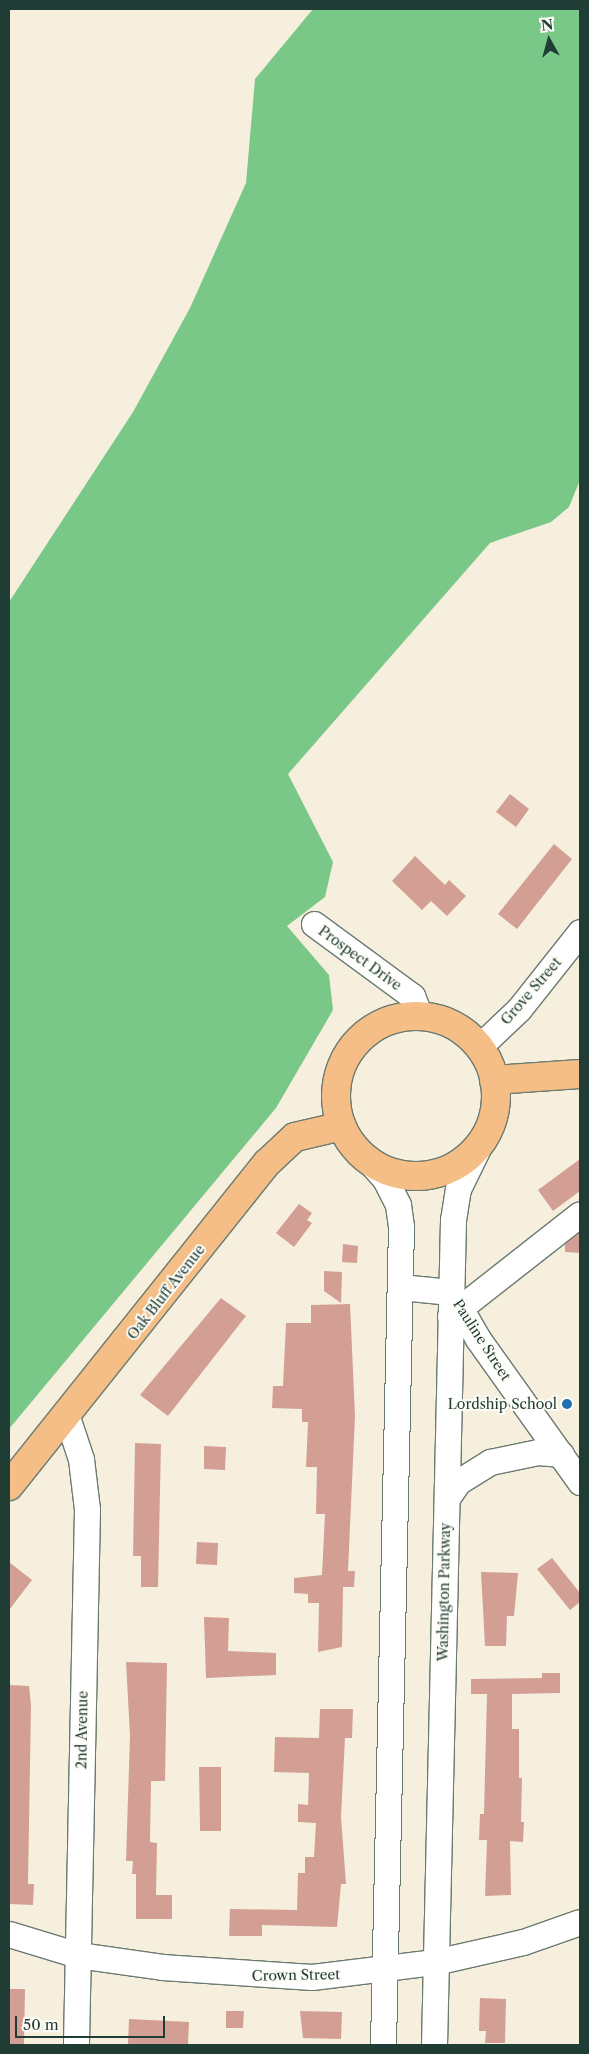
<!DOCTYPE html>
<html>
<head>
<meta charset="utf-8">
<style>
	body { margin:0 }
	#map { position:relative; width:589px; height:2054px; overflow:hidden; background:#f6efdd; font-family:"Libre Caslon Text",serif }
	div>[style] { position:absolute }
	.green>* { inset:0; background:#7ac888 }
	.building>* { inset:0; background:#d39f94 }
	.roads { filter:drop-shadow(1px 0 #6a7b6f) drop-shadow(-1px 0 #6a7b6f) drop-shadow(0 1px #6a7b6f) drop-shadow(0 -1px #6a7b6f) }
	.minor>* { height:25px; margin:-12.5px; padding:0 12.5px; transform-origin:12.5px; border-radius:12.5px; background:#fff }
	.major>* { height:28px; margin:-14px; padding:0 14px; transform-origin:14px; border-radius:14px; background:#f6be87 }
	.major>.ring { margin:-14px; padding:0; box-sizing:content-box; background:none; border:28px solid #f6be87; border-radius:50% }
	.dots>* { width:14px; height:14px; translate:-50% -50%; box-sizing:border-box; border:2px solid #fdfcf7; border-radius:50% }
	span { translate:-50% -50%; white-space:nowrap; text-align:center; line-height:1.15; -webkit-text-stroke:4px #fdfcf7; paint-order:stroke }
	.street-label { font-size:14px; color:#1f3d34 }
	.poi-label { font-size:14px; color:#1f3d34 }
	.right { translate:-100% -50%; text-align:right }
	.frame { position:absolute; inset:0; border:10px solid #1f3d34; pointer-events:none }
	.north { position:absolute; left:524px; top:15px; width:50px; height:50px; -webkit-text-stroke:4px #fdfcf7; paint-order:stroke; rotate:353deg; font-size:14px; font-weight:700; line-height:20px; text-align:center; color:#1f3d34 }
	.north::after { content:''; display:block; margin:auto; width:18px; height:22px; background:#1f3d34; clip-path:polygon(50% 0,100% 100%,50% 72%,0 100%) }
	.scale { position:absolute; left:15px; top:2016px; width:150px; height:22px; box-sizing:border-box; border:2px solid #1f3d34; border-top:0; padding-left:6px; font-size:15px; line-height:18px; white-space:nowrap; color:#1f3d34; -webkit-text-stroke:4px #fdfcf7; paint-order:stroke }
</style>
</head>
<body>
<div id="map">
	<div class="green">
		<i style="clip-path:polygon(313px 9px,580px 9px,580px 480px,569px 507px,551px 522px,490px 543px,288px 774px,333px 862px,325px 897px,287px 926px,329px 975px,333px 1010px,276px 1108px,9px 1429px,9px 602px,133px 412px,190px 308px,246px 183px,255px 79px)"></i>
	</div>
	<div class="building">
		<i style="clip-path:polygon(510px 794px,529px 809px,516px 827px,496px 812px)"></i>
		<i style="clip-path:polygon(554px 844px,572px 859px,517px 929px,498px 914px)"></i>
		<i style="clip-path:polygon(415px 856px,445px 885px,449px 880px,466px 896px,447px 916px,431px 901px,422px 910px,392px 881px)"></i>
		<i style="clip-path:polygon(580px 1159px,580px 1191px,553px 1211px,538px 1190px)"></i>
		<i style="clip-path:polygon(299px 1204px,312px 1213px,307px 1220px,312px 1223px,294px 1247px,276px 1233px)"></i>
		<i style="clip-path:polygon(580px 1232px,580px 1253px,565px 1252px,565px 1244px)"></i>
		<i style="clip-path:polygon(343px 1244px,358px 1246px,357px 1263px,342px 1262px)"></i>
		<i style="clip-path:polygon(324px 1271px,342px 1272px,341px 1303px,324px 1291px)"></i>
		<i style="clip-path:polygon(221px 1298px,246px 1316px,168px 1416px,140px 1395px)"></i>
		<i style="clip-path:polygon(350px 1304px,355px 1416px,348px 1571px,355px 1571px,354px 1587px,343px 1587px,342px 1647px,318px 1652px,319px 1603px,308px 1603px,308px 1594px,294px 1593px,294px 1578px,322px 1575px,325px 1514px,316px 1514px,317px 1467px,306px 1467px,308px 1422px,302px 1422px,302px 1409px,272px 1408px,273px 1386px,283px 1386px,286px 1323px,311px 1323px,311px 1305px)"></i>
		<i style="clip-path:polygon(135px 1443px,161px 1444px,158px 1587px,141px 1587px,141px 1556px,133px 1556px)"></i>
		<i style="clip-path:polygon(204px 1446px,226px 1447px,225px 1470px,204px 1469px)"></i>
		<i style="clip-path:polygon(197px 1542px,218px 1543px,217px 1565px,196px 1564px)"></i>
		<i style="clip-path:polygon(552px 1558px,580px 1593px,580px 1602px,570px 1610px,537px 1569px)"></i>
		<i style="clip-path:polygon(9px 1562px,32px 1580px,9px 1610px)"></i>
		<i style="clip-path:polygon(481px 1572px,518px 1573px,514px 1616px,507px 1616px,506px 1646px,485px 1646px)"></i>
		<i style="clip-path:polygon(204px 1617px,229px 1618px,228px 1651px,276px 1653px,276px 1675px,206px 1678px)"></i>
		<i style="clip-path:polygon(126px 1662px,167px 1663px,165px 1781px,151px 1781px,150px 1842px,157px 1843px,156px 1895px,172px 1895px,172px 1919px,136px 1919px,136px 1874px,132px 1874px,133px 1861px,126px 1861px,130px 1736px)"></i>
		<i style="clip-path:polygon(542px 1673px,560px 1673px,560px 1693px,512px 1694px,512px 1729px,519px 1729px,519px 1778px,522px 1778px,521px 1822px,524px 1822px,523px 1842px,510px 1841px,511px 1895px,485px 1896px,487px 1840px,479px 1840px,480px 1814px,484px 1814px,487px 1694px,471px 1694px,471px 1679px,542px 1678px)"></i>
		<i style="clip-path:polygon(9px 1685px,29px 1686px,31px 1705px,28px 1884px,34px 1884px,33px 1905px,9px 1904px)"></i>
		<i style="clip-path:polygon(320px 1709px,353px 1709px,352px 1738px,345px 1738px,341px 1817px,346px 1884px,341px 1884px,337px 1927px,262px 1925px,262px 1936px,229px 1936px,230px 1909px,297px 1910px,298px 1873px,305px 1873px,305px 1857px,314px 1857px,316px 1823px,298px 1822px,298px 1804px,308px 1805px,309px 1773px,274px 1772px,275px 1737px,319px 1738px)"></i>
		<i style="clip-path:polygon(199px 1767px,221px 1767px,221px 1831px,200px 1831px)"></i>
		<i style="clip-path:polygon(9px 1989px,25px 1989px,24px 2045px,9px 2045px)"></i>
		<i style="clip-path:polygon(480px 1998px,506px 1999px,505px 2043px,485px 2043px,486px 2031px,479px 2031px)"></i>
		<i style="clip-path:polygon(226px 2011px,244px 2011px,243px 2028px,226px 2028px)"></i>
		<i style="clip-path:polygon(300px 2011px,342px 2012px,341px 2039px,303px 2038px)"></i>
		<i style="clip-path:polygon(129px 2019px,189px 2022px,188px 2045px,128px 2045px)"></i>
	</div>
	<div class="roads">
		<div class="minor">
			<i style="left:314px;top:924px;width:122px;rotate:36.3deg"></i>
			<i style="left:412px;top:996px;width:22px;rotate:68deg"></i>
			<i style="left:479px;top:1047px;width:55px;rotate:-43.5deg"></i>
			<i style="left:519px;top:1009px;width:98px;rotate:-51.6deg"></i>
			<i style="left:368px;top:1160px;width:25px;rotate:48deg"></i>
			<i style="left:385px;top:1179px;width:29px;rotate:63deg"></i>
			<i style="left:398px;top:1205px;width:21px;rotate:82deg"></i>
			<i style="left:401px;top:1226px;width:819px;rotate:91.26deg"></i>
			<i style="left:400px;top:1287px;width:51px;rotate:5.6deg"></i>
			<i style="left:451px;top:1292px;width:54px;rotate:60.1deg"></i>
			<i style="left:478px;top:1339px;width:176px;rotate:54.5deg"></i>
			<i style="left:450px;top:1316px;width:165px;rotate:-38.1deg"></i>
			<i style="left:67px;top:1417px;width:44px;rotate:71.6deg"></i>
			<i style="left:81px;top:1459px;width:50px;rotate:83.2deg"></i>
			<i style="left:87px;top:1509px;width:536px;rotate:91.18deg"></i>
			<i style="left:447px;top:1498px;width:19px;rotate:-55deg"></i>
			<i style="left:458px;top:1482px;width:38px;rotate:-32deg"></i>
			<i style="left:490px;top:1462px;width:49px;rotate:-11.8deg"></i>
			<i style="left:538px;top:1452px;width:23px;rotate:5deg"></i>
			<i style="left:9px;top:1934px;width:72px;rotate:16.9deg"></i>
			<i style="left:78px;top:1955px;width:85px;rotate:8.1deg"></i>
			<i style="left:162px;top:1967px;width:150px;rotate:3.8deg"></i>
			<i style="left:312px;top:1977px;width:124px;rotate:-7deg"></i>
			<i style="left:435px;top:1962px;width:90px;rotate:-12.8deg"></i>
			<i style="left:523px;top:1942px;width:60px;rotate:-19.3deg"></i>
			<i style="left:434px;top:2045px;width:825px;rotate:-88.68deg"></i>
			<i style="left:453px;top:1220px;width:31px;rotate:-81deg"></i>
			<i style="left:458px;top:1189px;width:50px;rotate:-63.9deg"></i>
		</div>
		<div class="major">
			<i class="ring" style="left:336px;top:1016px;width:132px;height:132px"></i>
			<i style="left:494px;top:1080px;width:86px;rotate:-4deg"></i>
			<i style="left:9px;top:1486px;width:413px;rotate:-51.4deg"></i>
			<i style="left:267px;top:1163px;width:38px;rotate:-43deg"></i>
			<i style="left:295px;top:1137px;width:48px;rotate:-13.2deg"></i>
		</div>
	</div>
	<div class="dots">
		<i style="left:567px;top:1404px;background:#1f6fb2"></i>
	</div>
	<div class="street-label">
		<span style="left:360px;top:958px;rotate:36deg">Prospect Drive</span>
		<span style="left:531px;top:991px;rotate:-49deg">Grove Street</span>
		<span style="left:166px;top:1292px;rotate:-52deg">Oak Bluff Avenue</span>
		<span style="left:482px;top:1340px;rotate:57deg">Pauline Street</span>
		<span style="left:444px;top:1592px;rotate:-89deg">Washington Parkway</span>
		<span style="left:82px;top:1730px;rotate:-89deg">2nd Avenue</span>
		<span style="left:296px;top:1975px;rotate:-1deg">Crown Street</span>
	</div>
	<div class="poi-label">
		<span class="right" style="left:557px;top:1404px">Lordship School</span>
	</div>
	<div class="frame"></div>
	<div class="north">N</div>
	<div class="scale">50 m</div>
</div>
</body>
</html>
